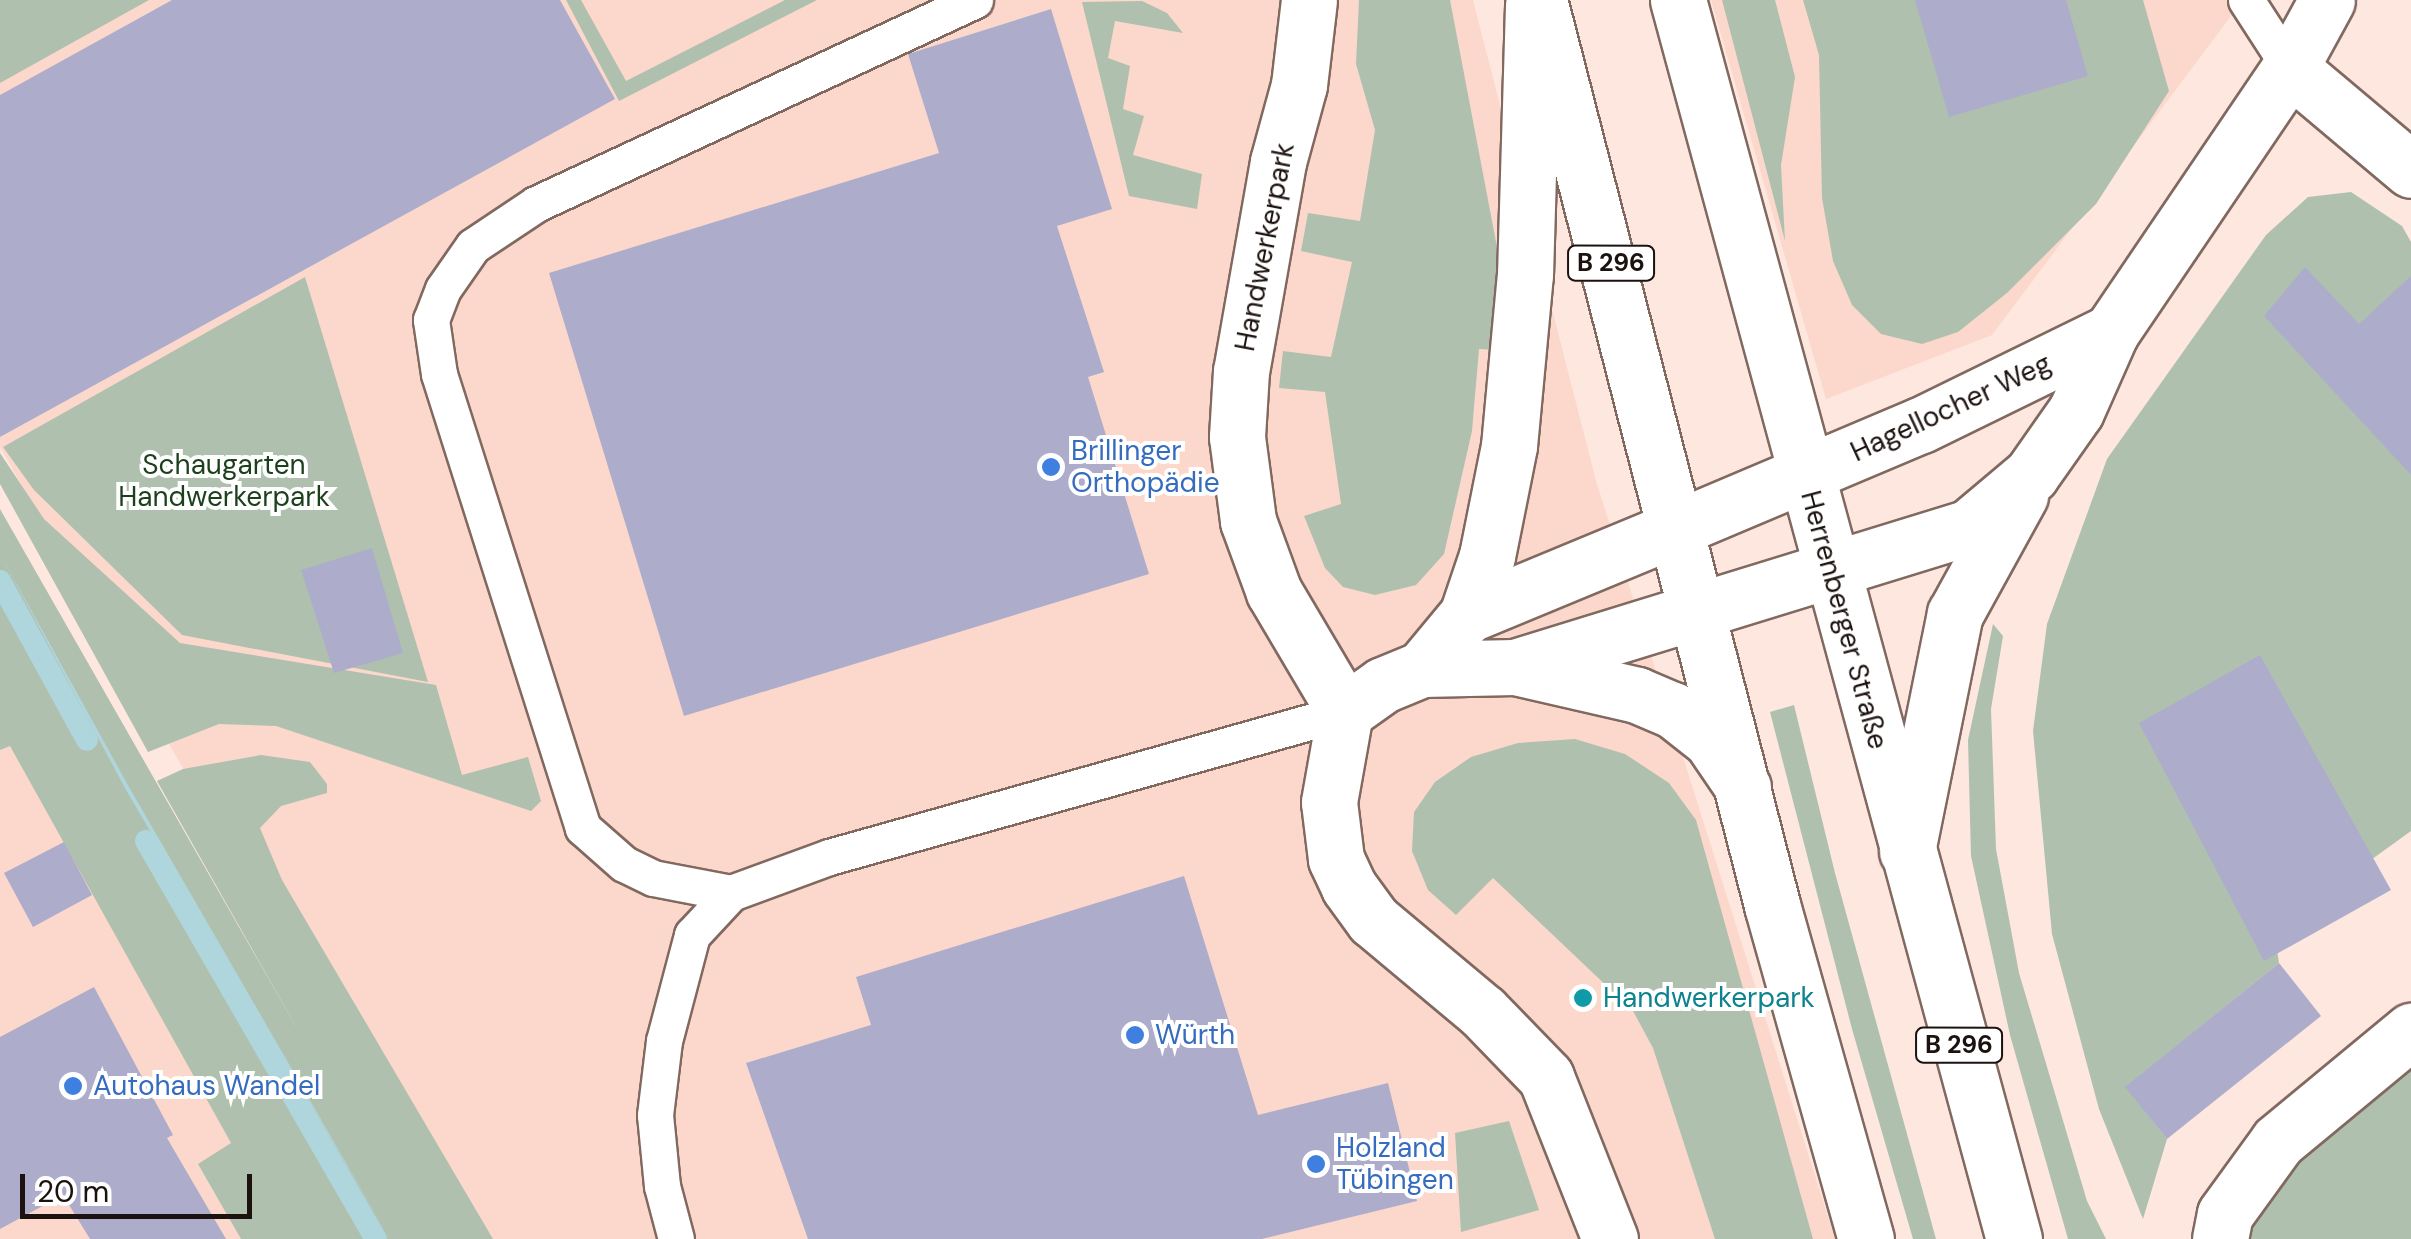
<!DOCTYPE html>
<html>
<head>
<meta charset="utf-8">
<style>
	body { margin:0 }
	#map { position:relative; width:2411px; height:1239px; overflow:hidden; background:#fde7df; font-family:"DM Sans",sans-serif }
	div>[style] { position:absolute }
	.built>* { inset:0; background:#fbd8cb }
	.green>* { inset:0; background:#afc0ae }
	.water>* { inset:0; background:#afd6dc }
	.stream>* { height:22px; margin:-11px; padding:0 11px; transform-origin:11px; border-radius:11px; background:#afd6dc }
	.building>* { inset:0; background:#adadcb }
	.roads { filter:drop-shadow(2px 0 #816960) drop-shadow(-2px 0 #816960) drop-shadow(0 2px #816960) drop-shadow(0 -2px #816960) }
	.lane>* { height:35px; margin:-17.5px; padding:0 17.5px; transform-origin:17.5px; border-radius:17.5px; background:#fff }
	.street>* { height:55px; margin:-27.5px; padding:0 27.5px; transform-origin:27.5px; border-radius:27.5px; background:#fff }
	.secondary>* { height:55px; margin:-27.5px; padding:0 27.5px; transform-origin:27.5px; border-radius:27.5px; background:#fff }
	.primary>* { height:55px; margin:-27.5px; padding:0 27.5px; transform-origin:27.5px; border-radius:27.5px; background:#fff }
	.dots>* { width:28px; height:28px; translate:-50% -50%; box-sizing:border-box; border:5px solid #fff; border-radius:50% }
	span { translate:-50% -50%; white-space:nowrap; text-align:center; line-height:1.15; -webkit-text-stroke:8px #fff; paint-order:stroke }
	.shield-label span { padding:2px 8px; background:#fff; border:2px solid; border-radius:8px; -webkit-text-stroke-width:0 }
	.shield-label { font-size:25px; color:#1c120f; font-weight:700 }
	.street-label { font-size:28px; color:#1c120f }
	.shop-label { font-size:28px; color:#366cbe }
	.left { translate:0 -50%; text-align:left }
	.park-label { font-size:28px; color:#1c3f1c }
	.culture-label { font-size:28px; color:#0d838f }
	.scale { position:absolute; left:20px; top:1174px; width:232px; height:45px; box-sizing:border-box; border:5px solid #1c120f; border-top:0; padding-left:12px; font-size:30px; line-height:35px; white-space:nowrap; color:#1c120f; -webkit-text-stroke:8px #fff; paint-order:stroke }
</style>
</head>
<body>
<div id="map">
	<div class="built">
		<i style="clip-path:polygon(0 0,1473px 0,1596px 481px,1835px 1239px,451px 1239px,0 447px)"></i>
		<i style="clip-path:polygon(1711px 0,2243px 0,1992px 335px,1826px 399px)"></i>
		<i style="clip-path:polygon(0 700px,310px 1239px,0 1239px)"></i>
	</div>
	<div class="green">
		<i style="clip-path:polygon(0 0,149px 0,0 83px)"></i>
		<i style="clip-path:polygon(566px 0,581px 0,626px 81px,785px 0,817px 0,619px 101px)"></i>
		<i style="clip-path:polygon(1359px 0,1450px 0,1496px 242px,1498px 350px,1479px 349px,1472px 431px,1444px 554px,1416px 585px,1375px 595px,1343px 587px,1325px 568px,1304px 516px,1341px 504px,1325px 392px,1279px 388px,1283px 351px,1331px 357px,1352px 262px,1301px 251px,1308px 213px,1360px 221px,1375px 130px,1356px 64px)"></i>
		<i style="clip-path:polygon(1722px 0,1775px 0,1795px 77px,1781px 165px,1785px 241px)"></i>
		<i style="clip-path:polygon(1803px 0,2143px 0,2169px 91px,2096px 204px,2007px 293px,1958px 332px,1922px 344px,1881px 334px,1852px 305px,1833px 261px,1822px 198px,1819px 55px)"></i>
		<i style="clip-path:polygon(1142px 1px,1167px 13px,1183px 33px,1115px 21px,1108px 58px,1130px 66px,1123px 109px,1144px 116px,1133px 155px,1202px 174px,1197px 209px,1129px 196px,1082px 2px)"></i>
		<i style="clip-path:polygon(2351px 192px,2402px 226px,2411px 242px,2411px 831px,2274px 930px,2279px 963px,2126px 1087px,2167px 1139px,2143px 1219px,2099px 1109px,2052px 934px,2033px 731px,2047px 624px,2107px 459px,2266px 235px,2308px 197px)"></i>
		<i style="clip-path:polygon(305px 277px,428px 682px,182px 635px,34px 490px,3px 447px)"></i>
		<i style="clip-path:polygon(0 453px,44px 519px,180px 643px,436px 685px,462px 775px,528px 757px,541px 801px,531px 811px,276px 726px,219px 724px,148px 752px,0 484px)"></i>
		<i style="clip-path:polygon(0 509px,303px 1039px,157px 781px,183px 769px,261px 755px,310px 762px,327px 784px,327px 793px,281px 806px,260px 828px,282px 880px,493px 1239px,241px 1239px,198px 1164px,231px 1143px,10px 746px,0 750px)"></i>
		<i style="clip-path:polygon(1993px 624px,2003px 636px,1991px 709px,1996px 849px,2019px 973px,2087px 1201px,2106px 1239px,2068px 1239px,2010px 1035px,1971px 856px,1968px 740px)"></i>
		<i style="clip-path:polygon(1794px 705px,1835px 873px,1936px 1239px,1913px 1239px,1852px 1029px,1770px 712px)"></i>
		<i style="clip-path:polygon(1575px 739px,1625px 754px,1669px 783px,1696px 820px,1813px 1239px,1715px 1239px,1653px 1048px,1633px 1011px,1493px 878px,1456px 915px,1428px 890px,1412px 851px,1414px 812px,1435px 782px,1471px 757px,1518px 743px)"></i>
		<i style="clip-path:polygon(2411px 1056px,2411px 1239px,2243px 1239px,2284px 1165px)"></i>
		<i style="clip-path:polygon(1509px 1121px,1539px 1210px,1461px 1232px,1455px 1133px)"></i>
	</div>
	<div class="water">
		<i style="clip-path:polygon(0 554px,129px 787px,390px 1239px,126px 790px)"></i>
	</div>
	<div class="stream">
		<i style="left:0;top:581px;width:181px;rotate:61.3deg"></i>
		<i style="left:146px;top:841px;width:460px;rotate:60deg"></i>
	</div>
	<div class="building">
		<i style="clip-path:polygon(172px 0,560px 0,615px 99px,0 437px,0 95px)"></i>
		<i style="clip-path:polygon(1915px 0,2066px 0,2088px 76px,1949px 117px)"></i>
		<i style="clip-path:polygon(1051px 9px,1112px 209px,1057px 226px,1104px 372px,1088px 377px,1149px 574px,684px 716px,549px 273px,939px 153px,908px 54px)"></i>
		<i style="clip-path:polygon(2305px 267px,2359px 324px,2411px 276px,2411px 475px,2264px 316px)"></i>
		<i style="clip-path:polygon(372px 548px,403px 653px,334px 673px,301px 570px)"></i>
		<i style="clip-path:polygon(2260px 655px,2391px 890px,2264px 961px,2139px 723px)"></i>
		<i style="clip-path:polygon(64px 842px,92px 895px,33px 927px,4px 873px)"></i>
		<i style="clip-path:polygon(1184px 876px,1258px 1115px,1388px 1083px,1417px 1201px,1262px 1239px,808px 1239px,746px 1063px,871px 1025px,856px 977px)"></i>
		<i style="clip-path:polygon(2279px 963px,2321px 1016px,2167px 1139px,2125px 1087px)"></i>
		<i style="clip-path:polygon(94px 987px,173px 1135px,167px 1138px,226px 1239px,90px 1239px,63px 1195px,0 1229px,0 1037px)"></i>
	</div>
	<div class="roads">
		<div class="lane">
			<i style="left:2246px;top:0;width:81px;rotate:57.1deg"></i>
			<i style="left:731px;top:893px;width:79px;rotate:-169.1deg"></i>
			<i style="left:653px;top:878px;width:32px;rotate:-154deg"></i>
			<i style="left:624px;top:864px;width:55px;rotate:-138.7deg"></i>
			<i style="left:583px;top:828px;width:476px;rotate:-107.6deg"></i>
			<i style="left:439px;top:374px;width:55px;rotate:-98.4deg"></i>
			<i style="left:431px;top:320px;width:33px;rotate:-69deg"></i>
			<i style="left:443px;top:289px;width:52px;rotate:-55.1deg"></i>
			<i style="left:473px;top:246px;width:76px;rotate:-33.7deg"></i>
			<i style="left:536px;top:204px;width:484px;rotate:-24.9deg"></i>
			<i style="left:676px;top:1239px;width:55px;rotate:-104.8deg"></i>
			<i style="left:662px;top:1186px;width:71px;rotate:-95.6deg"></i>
			<i style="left:655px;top:1115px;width:75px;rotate:-83.1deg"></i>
			<i style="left:664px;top:1041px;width:110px;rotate:-75.2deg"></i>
			<i style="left:692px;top:935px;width:57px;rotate:-47.1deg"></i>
			<i style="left:731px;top:893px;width:104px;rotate:-20.2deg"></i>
			<i style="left:829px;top:857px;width:536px;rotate:-15.7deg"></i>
		</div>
		<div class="street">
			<i style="left:1309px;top:0;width:86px;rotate:96.7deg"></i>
			<i style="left:1299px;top:85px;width:80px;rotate:105.3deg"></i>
			<i style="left:1278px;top:162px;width:212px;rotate:100deg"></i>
			<i style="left:1241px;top:371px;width:66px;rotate:93.5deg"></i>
			<i style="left:1237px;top:437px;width:85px;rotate:82.5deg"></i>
			<i style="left:1248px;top:521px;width:76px;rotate:69.9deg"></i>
			<i style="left:1274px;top:592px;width:139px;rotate:59.4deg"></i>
			<i style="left:2290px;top:68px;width:158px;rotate:40.1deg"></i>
			<i style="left:1467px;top:615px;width:230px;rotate:-22.5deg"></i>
			<i style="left:1518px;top:666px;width:190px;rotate:-17.1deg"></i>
			<i style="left:1422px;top:669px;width:70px;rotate:-50.2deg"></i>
			<i style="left:1467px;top:615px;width:62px;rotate:-71.3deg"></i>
			<i style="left:1487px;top:556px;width:112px;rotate:-78.7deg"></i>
			<i style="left:1509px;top:446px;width:172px;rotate:-84.7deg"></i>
			<i style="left:1525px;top:275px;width:271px;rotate:-88.3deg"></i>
			<i style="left:1610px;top:1239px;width:174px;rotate:-111.6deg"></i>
			<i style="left:1546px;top:1077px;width:91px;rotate:-134.1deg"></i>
			<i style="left:1483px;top:1012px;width:143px;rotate:-140.1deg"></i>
			<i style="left:1373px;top:920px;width:41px;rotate:-126deg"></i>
			<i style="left:1349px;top:887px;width:31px;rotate:-115deg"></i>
			<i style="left:1336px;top:859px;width:57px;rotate:-97deg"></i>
			<i style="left:1329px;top:802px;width:91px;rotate:-79.9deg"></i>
			<i style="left:1345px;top:712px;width:47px;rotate:-35.4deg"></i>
			<i style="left:1383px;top:685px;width:42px;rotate:-22.3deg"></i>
			<i style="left:1422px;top:669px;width:93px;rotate:-1.2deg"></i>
			<i style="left:1515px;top:667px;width:125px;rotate:12.9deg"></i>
			<i style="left:1637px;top:695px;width:39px;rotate:23deg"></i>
			<i style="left:1673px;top:710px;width:48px;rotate:38.3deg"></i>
			<i style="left:1711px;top:740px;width:57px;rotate:55.8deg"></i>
			<i style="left:2220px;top:1239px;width:25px;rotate:-79deg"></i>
			<i style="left:2225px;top:1214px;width:90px;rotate:-54deg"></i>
			<i style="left:2278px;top:1141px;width:173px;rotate:-39.6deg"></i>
		</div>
		<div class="secondary">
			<i style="left:1679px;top:527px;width:263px;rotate:-22.9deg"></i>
			<i style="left:1921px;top:425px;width:212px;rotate:-26.1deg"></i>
			<i style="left:1700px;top:610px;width:282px;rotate:-17.1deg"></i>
			<i style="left:1969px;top:527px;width:81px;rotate:-40deg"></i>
			<i style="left:2031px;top:475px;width:78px;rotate:-54.9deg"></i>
			<i style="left:2076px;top:411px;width:86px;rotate:-66.1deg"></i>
			<i style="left:2111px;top:332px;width:319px;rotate:-55.9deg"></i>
			<i style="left:2290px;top:68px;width:77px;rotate:-61.4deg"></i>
			<i style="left:1907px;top:851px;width:242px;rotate:-78.6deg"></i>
			<i style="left:1955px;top:614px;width:135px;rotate:-61.2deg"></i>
		</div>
		<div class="primary">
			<i style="left:1539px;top:0;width:935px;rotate:75.56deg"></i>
			<i style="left:1772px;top:905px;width:347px;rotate:74.3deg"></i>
			<i style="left:1678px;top:0;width:1284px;rotate:74.83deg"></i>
		</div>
	</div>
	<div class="dots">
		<i style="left:1051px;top:467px;background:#3f7fe0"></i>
		<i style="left:1583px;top:998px;background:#0f9aa8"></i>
		<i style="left:1135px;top:1035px;background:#3f7fe0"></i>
		<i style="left:73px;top:1086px;background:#3f7fe0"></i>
		<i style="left:1316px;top:1164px;background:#3f7fe0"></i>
	</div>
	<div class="shield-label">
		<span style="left:1611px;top:263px">B 296</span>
		<span style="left:1959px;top:1045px">B 296</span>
	</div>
	<div class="street-label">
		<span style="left:1265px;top:247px;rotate:-79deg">Handwerkerpark</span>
		<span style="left:1951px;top:408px;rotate:-25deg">Hagellocher Weg</span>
		<span style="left:1844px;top:620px;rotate:75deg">Herrenberger Straße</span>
	</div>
	<div class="shop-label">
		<span class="left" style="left:1071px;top:467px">Brillinger<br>Orthopädie</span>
		<span class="left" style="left:1155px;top:1035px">Würth</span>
		<span class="left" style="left:93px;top:1086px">Autohaus Wandel</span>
		<span class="left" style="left:1336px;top:1164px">Holzland<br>Tübingen</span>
	</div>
	<div class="park-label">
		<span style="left:224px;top:481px">Schaugarten<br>Handwerkerpark</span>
	</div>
	<div class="culture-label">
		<span class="left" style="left:1603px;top:998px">Handwerkerpark</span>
	</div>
	<div class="scale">20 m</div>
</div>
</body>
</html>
